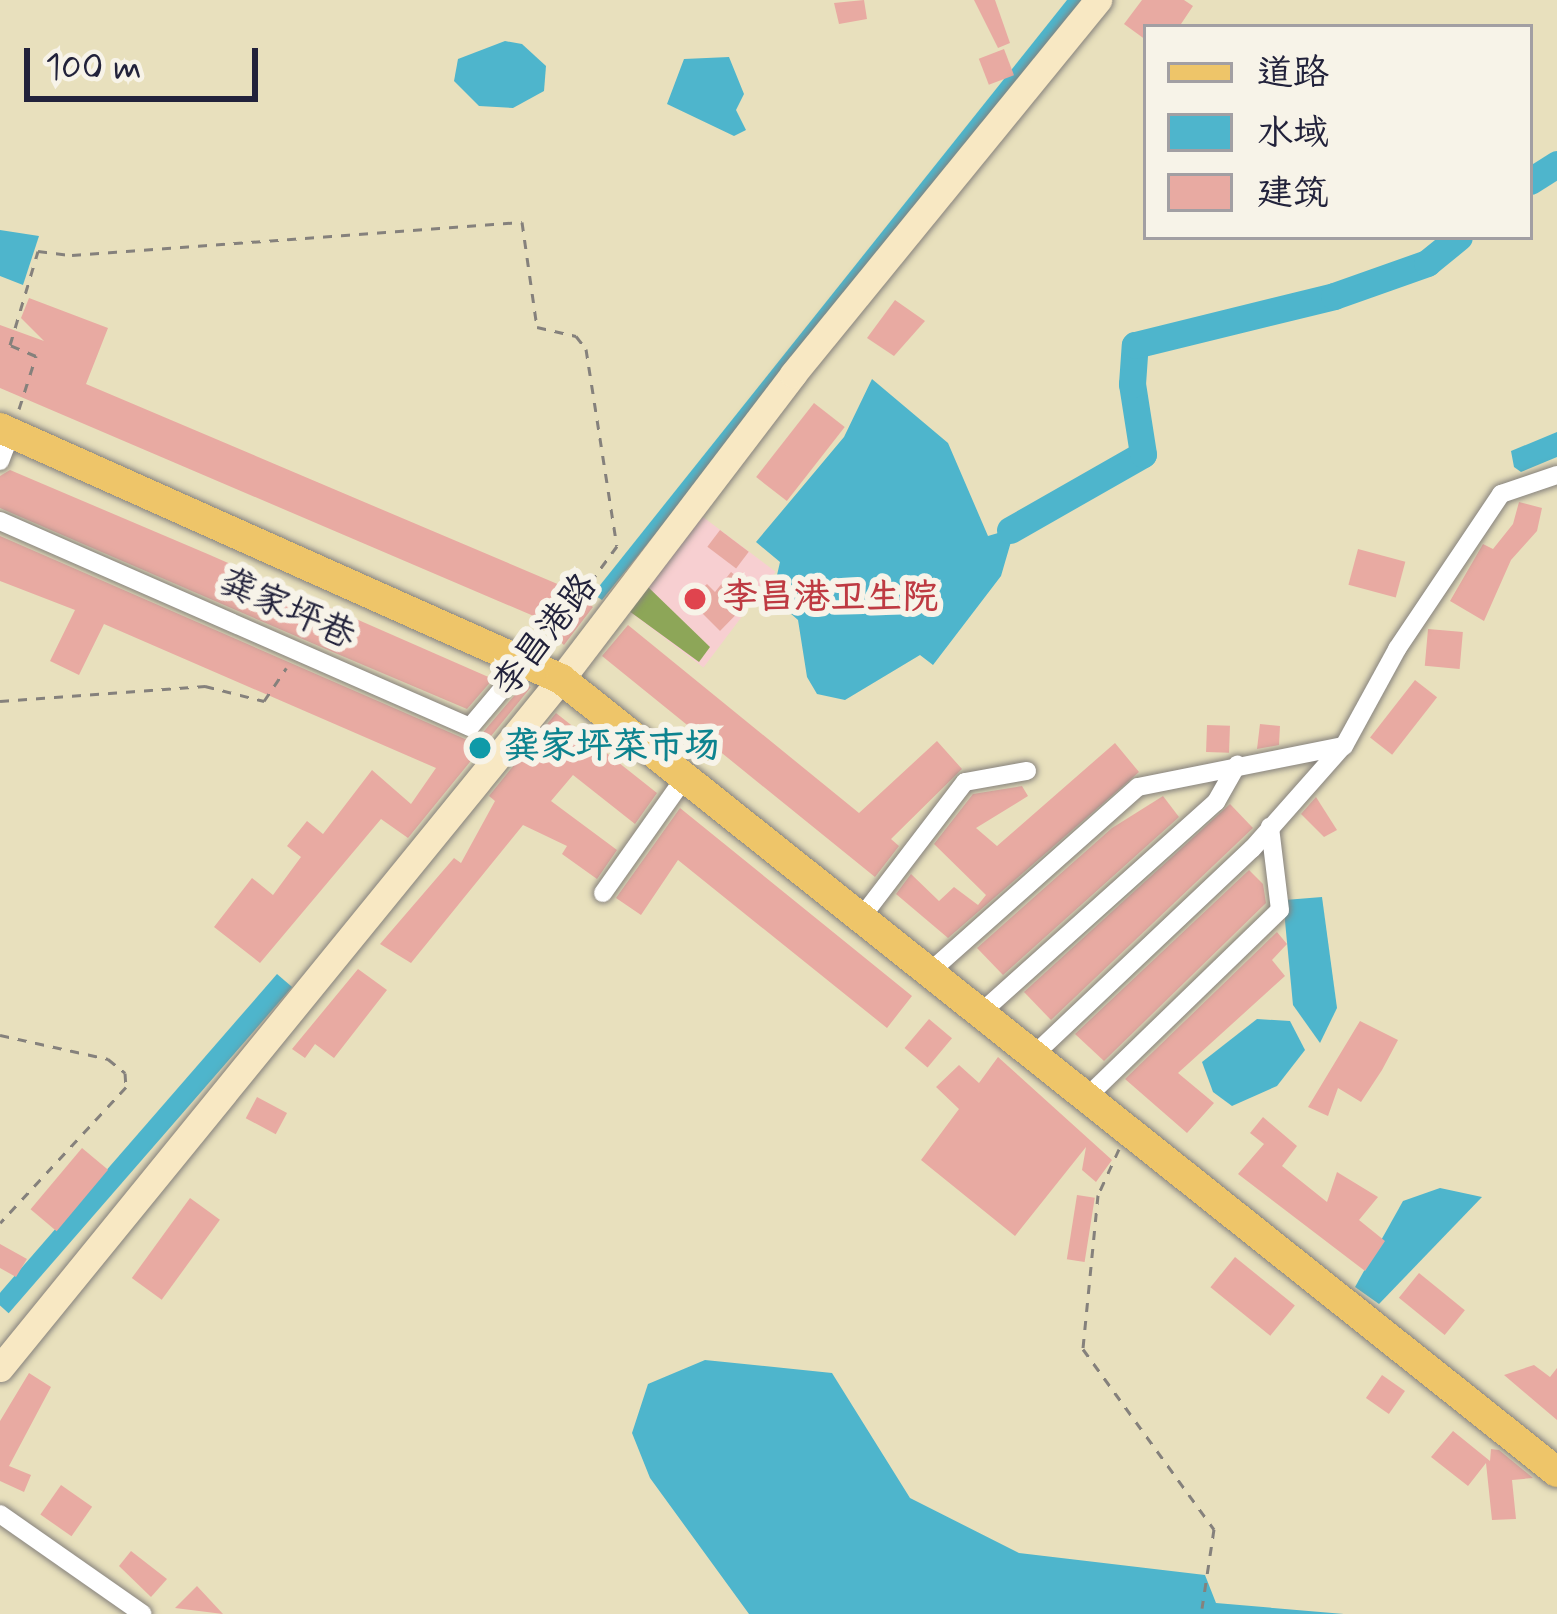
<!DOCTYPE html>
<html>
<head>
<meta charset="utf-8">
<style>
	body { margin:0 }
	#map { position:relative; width:1557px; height:1614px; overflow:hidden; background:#e8e0bd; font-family:Mynerve,"LXGW WenKai TC",sans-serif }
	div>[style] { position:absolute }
	.built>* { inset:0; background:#f7cfd1; transform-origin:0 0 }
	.forest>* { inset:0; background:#8da658 }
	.water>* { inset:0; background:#4eb5cc; transform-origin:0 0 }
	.river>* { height:27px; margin:-13.5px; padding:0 13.5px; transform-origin:13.5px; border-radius:13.5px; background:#4eb5cc }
	.building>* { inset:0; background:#e8aaa2; transform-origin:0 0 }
	.path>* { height:3px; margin-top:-1.5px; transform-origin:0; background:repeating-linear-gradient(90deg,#85817c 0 9px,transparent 0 18px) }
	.roads { filter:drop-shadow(0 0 3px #85817c) drop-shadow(0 0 3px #85817c) }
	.street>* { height:18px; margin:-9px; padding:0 9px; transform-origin:9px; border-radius:9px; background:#fff }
	.secondary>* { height:27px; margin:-13.5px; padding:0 13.5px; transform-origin:13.5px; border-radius:13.5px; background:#f8e8c3 }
	.primary>* { height:30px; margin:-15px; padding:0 15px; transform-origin:15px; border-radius:15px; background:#eec569 }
	.dots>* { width:33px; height:33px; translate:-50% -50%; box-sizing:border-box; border:6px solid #f7f3e8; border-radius:50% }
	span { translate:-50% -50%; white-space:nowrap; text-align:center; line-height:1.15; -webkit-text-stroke:12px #f7f3e8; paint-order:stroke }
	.health-label { font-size:36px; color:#be3a42; font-weight:700 }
	.left { translate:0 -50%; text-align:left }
	.street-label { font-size:36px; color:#22223b }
	.culture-label { font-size:36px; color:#0d838f; font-weight:700 }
	.legend { position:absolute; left:1143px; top:24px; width:390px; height:216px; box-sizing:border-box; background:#f7f3e8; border:3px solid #a29fa3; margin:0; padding:15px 21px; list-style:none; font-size:36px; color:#22223b }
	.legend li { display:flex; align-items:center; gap:24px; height:60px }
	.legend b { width:60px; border:3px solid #a29fa3 }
	.scale { position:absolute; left:24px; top:48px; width:234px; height:54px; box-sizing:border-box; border:6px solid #22223b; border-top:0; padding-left:15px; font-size:36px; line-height:42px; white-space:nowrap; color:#22223b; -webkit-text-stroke:9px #f7f3e8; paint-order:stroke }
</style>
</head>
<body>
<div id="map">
	<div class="built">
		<i style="left:699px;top:514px;width:96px;height:120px;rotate:37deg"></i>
	</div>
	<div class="forest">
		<i style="clip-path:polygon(647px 586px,710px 647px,699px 662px,629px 611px)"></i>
	</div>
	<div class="water">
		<i style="clip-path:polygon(1067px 0,1086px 0,602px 600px,593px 594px)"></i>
		<i style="clip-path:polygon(505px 41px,522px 44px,546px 66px,544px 91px,513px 108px,479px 106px,454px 81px,458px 59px)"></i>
		<i style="clip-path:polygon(729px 57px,744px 94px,736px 110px,746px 130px,734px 136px,667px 104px,684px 59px)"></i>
		<i style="clip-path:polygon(0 230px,39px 236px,23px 285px,0 276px)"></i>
		<i style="clip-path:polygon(872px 379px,948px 443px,988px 536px,1015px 528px,1001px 576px,933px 665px,920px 655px,845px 700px,817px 694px,807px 677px,798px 620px,772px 597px,780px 562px,756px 542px,844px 437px)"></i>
		<i style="clip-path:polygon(1557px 432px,1557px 457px,1521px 472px,1514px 467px,1511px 451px)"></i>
		<i style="clip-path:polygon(1322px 897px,1337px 1008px,1320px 1043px,1293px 1005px,1285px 921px,1285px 900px)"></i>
		<i style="left:277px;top:974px;width:20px;height:432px;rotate:41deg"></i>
		<i style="clip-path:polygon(1257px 1019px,1290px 1021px,1305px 1050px,1277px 1086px,1232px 1106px,1213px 1092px,1202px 1062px)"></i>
		<i style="clip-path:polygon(1440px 1188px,1482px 1197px,1379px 1304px,1355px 1287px,1403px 1201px)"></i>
		<i style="clip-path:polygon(705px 1360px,832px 1373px,910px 1498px,1019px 1553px,1205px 1575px,1216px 1603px,1344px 1614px,749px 1614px,650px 1478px,632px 1433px,648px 1384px)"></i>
	</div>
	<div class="river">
		<i style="left:1530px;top:181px;width:32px;rotate:-32deg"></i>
		<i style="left:1010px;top:530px;width:153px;rotate:-29.7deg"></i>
		<i style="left:1143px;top:454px;width:71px;rotate:-98.9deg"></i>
		<i style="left:1132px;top:384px;width:39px;rotate:-86deg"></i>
		<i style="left:1135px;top:345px;width:205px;rotate:-13.8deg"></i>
		<i style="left:1334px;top:296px;width:99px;rotate:-19.5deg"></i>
		<i style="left:1427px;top:263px;width:41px;rotate:-39.1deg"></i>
	</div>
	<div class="building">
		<i style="clip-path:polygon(864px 0,867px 19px,839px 24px,834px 3px)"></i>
		<i style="clip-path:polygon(974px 0,995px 0,1010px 43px,998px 48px)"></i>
		<i style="clip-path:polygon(1142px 0,1184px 0,1193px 6px,1179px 27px,1146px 27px,1146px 40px,1124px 24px)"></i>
		<i style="left:1004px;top:49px;width:28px;height:27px;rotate:69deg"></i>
		<i style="clip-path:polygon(29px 298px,108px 328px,86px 384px,574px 591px,593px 607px,564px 645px,557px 639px,564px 629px,0 388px,0 325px,44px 341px,21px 318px)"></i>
		<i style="clip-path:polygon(895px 300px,925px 321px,894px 356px,867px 338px)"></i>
		<i style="left:814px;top:403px;width:39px;height:94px;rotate:38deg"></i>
		<i style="clip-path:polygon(10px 470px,210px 555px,493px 679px,467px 709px,328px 650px,0 508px,0 476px)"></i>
		<i style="clip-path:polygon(1519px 502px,1542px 508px,1537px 531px,1511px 560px,1484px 621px,1450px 601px,1483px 544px,1493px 549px,1513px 524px)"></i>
		<i style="left:720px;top:530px;width:36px;height:21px;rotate:37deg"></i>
		<i style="clip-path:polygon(0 536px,465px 739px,480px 736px,524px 684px,531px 687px,408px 838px,381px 819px,260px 963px,214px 927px,252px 878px,273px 895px,301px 857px,287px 846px,307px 821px,323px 834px,372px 770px,411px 804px,436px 768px,104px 624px,79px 675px,50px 661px,75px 610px,0 581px)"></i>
		<i style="left:1358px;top:549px;width:49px;height:37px;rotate:15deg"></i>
		<i style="clip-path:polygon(731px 572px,757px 593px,720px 631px,689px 600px,707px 584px,715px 592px)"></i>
		<i style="clip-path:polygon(628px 625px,859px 813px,937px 741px,962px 769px,891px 839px,899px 846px,875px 877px,602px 656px)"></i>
		<i style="left:1428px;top:629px;width:35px;height:37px;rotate:5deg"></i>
		<i style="left:1415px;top:680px;width:28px;height:73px;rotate:38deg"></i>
		<i style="clip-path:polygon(556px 713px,657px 793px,635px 824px,573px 775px,551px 801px,617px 850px,597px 879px,562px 854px,567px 846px,523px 825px,411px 963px,380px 944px,454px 858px,461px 863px,495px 801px,489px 796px)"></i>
		<i style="clip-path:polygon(1260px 724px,1280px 726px,1279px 745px,1257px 749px)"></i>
		<i style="left:1207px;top:725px;width:23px;height:27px;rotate:2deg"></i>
		<i style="clip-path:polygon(1115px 743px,1139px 772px,948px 938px,896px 894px,911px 874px,939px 901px,954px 887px,978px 905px,986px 895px,934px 844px,973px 794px,1022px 786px,1028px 796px,976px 828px,997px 846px)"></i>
		<i style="clip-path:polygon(1163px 796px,1179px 817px,1003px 975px,977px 948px,1112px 828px)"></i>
		<i style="clip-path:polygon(1316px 797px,1337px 830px,1324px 837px,1301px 814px)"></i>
		<i style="clip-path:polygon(1230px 804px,1253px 828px,1051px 1020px,1024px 992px)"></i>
		<i style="clip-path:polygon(680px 808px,912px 996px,887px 1028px,678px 860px,641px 915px,616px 898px)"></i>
		<i style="clip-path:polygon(1249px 870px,1263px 884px,1266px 903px,1104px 1061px,1075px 1034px)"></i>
		<i style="clip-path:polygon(1277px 932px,1287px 944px,1272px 960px,1285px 976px,1178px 1073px,1214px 1103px,1187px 1133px,1125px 1079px)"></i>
		<i style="clip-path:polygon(358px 969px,387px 990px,334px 1058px,315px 1044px,305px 1058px,292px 1049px)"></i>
		<i style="left:929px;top:1019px;width:30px;height:38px;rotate:40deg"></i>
		<i style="clip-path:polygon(1360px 1021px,1398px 1040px,1382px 1070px,1361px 1102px,1338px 1088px,1328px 1116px,1308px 1107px)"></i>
		<i style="clip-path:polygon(998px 1057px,1112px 1160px,1096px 1182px,1082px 1170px,1086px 1147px,1015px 1236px,921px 1160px,959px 1109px,936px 1087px,959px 1065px,979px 1083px)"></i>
		<i style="left:257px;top:1097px;width:34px;height:24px;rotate:28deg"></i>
		<i style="clip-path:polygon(1263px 1117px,1297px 1146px,1282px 1166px,1327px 1202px,1337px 1172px,1378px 1197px,1359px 1220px,1385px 1241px,1365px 1271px,1238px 1174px,1264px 1144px,1250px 1133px)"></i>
		<i style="left:82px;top:1148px;width:34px;height:80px;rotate:40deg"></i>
		<i style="left:1077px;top:1195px;width:18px;height:65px;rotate:9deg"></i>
		<i style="left:190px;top:1198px;width:37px;height:99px;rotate:36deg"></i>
		<i style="clip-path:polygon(0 1244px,27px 1259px,16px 1277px,0 1268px)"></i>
		<i style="left:1235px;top:1257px;width:77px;height:39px;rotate:39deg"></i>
		<i style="left:1419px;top:1273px;width:59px;height:32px;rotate:39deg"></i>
		<i style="clip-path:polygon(1534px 1365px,1550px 1377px,1557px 1368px,1557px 1420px,1504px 1375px)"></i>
		<i style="clip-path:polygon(29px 1373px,51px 1387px,9px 1466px,31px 1475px,24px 1492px,0 1481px,0 1421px)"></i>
		<i style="left:1382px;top:1375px;width:28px;height:28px;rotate:35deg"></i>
		<i style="clip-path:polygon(1453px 1431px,1490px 1461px,1491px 1449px,1499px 1450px,1533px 1478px,1512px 1480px,1516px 1519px,1492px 1520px,1486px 1463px,1468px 1486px,1431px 1457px)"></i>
		<i style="left:61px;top:1485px;width:38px;height:36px;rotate:35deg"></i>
		<i style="clip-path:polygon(131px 1551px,167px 1579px,151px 1597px,119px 1566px)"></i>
		<i style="clip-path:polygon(197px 1586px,223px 1614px,175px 1608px)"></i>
	</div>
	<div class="path">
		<i style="left:19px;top:409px;width:56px;rotate:-72.2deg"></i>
		<i style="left:36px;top:356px;width:28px;rotate:-157deg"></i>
		<i style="left:10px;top:345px;width:98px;rotate:-73.4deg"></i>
		<i style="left:38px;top:251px;width:34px;rotate:7deg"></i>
		<i style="left:72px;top:255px;width:451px;rotate:-4.2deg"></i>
		<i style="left:522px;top:222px;width:106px;rotate:81.9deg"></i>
		<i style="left:537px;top:327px;width:40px;rotate:13deg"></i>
		<i style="left:576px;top:336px;width:16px;rotate:52deg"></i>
		<i style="left:586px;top:349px;width:199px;rotate:81.1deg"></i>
		<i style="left:617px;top:546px;width:123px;rotate:126.4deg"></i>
		<i style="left:0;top:701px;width:206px;rotate:-4.2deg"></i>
		<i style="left:205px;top:686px;width:61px;rotate:14.3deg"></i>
		<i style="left:264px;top:701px;width:40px;rotate:-56deg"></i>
		<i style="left:0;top:1035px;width:111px;rotate:12.5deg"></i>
		<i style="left:108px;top:1059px;width:22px;rotate:39deg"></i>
		<i style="left:125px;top:1073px;width:14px;rotate:86deg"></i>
		<i style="left:126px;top:1087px;width:185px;rotate:132.8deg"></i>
		<i style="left:1119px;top:1149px;width:51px;rotate:114.5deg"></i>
		<i style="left:1098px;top:1195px;width:155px;rotate:95.6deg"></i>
		<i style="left:1083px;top:1349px;width:223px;rotate:54deg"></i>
		<i style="left:1214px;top:1529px;width:80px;rotate:98.6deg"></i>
	</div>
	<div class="roads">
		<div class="street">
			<i style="left:0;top:461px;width:30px;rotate:-69deg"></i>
			<i style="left:0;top:521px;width:513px;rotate:23.67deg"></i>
			<i style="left:470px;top:727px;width:84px;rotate:-49.8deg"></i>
			<i style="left:603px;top:893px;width:147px;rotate:-54.7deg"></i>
			<i style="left:864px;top:914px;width:166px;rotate:-52.6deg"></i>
			<i style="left:965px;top:782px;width:63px;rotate:-10.1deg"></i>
			<i style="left:933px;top:969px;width:274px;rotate:-41.6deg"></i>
			<i style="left:1138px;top:787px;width:210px;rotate:-11.3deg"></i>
			<i style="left:1344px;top:746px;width:111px;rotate:-61.3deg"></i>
			<i style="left:1397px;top:649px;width:187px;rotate:-56.1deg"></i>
			<i style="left:1501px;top:494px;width:59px;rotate:-18.7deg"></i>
			<i style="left:984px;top:1010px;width:312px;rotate:-41.9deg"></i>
			<i style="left:1216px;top:802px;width:43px;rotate:-60.4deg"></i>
			<i style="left:1037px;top:1052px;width:296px;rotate:-43.4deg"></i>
			<i style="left:1252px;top:849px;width:137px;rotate:-48.5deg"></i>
			<i style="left:1090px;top:1094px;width:264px;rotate:-44.1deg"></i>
			<i style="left:1280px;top:910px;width:84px;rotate:-96.9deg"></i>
			<i style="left:0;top:1514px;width:174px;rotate:35deg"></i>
		</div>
		<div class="secondary">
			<i style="left:0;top:1368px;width:889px;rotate:-50.85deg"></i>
			<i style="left:561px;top:679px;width:383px;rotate:-52.7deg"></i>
			<i style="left:793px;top:374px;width:483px;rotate:-50.8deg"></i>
		</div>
		<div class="primary">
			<i style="left:0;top:428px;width:615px;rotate:24.1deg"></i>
			<i style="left:561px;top:679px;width:1273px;rotate:38.53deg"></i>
		</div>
	</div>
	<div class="dots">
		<i style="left:695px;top:599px;background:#e0444e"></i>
		<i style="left:480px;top:748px;background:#0f9aa8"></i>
	</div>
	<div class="health-label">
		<span class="left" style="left:722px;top:599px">李昌港卫生院</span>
	</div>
	<div class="street-label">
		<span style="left:287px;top:610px;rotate:24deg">龚家坪巷</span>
		<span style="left:546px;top:636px;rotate:-52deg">李昌港路</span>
	</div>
	<div class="culture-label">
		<span class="left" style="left:504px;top:748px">龚家坪菜市场</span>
	</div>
	<ul class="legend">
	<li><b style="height:15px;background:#eec569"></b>道路</li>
	<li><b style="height:33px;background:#4eb5cc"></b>水域</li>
	<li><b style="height:33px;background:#e8aaa2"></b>建筑</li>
	</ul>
	<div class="scale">100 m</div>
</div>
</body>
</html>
